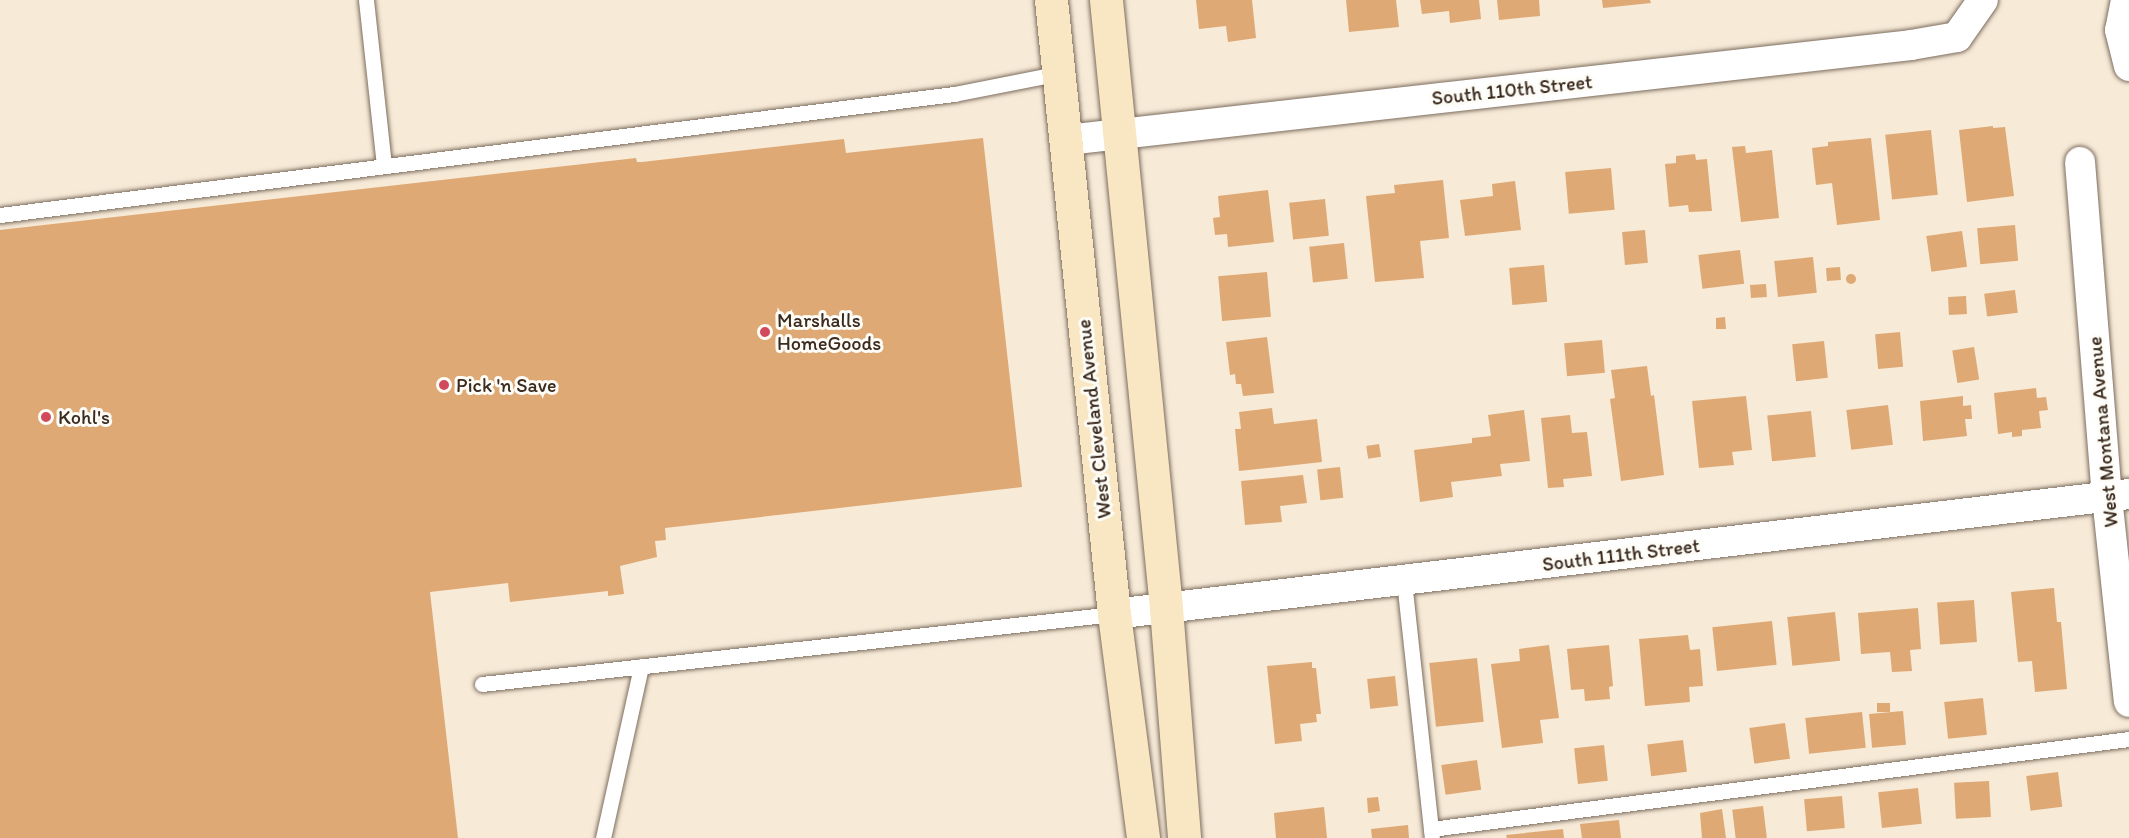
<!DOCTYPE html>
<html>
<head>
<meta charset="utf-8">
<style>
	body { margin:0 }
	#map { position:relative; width:2129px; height:838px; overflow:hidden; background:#f7ead7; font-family:Itim,sans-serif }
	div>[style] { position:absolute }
	.building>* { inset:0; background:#dea974; transform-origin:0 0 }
	.round { border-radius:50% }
	.roads { filter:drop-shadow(0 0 2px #7d6d5f) drop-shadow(0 0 2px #7d6d5f) }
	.lane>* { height:15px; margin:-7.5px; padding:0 7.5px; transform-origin:7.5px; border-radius:7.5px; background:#fff }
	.street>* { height:30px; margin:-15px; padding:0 15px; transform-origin:15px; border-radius:15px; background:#fff }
	.secondary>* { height:33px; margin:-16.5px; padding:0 16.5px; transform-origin:16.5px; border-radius:16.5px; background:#f9e7c3 }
	.dots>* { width:16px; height:16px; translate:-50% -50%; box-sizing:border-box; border:3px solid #fdfcf7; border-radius:50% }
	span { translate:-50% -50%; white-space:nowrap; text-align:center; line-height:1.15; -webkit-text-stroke:6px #fdfcf7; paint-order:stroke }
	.street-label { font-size:20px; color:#3b2a1e }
	.poi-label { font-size:20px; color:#3b2a1e }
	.left { translate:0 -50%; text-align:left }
</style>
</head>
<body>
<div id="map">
	<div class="building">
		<i style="clip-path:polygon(1196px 0,1252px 0,1256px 38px,1228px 42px,1226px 26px,1199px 29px)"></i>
		<i style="clip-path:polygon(1346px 0,1396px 0,1399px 27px,1349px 32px)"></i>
		<i style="clip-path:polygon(1420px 0,1479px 0,1481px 19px,1450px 23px,1449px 11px,1422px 14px)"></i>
		<i style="clip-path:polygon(1497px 0,1539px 0,1540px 16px,1499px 20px)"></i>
		<i style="clip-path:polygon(1602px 0,1650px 0,1651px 3px,1603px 8px)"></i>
		<i style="clip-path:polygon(1993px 126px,1993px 128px,2005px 127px,2014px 196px,1967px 202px,1959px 130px)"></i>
		<i style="left:1931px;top:130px;width:65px;height:46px;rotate:84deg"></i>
		<i style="clip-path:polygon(983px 138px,1022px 487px,665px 528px,666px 540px,655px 541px,657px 557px,620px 566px,624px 594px,608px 596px,608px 591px,510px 602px,508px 583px,430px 592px,458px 838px,0 838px,0 230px,636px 158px,637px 162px,642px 162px,844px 139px,846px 153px)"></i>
		<i style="clip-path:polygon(1871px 138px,1880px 220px,1837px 225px,1832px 183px,1816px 185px,1812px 148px,1828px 146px,1828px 142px)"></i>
		<i style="clip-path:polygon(1745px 146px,1746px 153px,1772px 150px,1779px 218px,1741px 222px,1732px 147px)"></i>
		<i style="clip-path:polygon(1695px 154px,1696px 160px,1707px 159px,1712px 211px,1689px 212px,1688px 205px,1669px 207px,1665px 164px,1676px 163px,1676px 156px)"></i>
		<i style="left:1611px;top:168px;width:42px;height:46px;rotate:85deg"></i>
		<i style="clip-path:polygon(1443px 180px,1449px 238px,1420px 241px,1424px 278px,1375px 282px,1366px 196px,1395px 193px,1394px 185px)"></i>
		<i style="clip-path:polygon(1515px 181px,1521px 230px,1465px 236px,1460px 200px,1493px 196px,1492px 184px)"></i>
		<i style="clip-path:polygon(1268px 190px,1274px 242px,1228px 247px,1227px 234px,1215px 235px,1213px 218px,1220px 217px,1218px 196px)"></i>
		<i style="left:1325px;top:199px;width:37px;height:36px;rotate:84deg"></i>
		<i style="left:2015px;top:225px;width:36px;height:38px;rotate:85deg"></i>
		<i style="left:1645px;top:230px;width:33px;height:23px;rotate:85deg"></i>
		<i style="left:1962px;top:231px;width:36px;height:36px;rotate:82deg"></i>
		<i style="left:1344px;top:243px;width:36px;height:35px;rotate:84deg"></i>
		<i style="left:1740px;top:250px;width:34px;height:42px;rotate:83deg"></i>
		<i style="left:1813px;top:257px;width:36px;height:39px;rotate:84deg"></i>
		<i style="left:1544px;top:265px;width:37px;height:35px;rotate:85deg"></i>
		<i style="left:1840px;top:267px;width:13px;height:14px;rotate:86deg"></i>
		<i style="left:1267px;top:272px;width:45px;height:49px;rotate:85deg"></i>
		<i class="round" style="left:1846px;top:274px;width:10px;height:10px"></i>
		<i style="left:1766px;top:284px;width:13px;height:16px;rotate:86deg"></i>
		<i style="left:2015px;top:290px;width:23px;height:31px;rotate:83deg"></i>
		<i style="left:1966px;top:296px;width:18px;height:18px;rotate:87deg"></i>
		<i style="clip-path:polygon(1725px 317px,1726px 329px,1716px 329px,1716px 318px)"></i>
		<i style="left:1900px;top:332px;width:35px;height:25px;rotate:85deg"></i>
		<i style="clip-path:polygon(1267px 337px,1274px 393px,1243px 396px,1241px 384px,1236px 384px,1235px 374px,1230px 375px,1226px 342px)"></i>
		<i style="left:1602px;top:340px;width:33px;height:38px;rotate:85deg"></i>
		<i style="left:1824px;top:341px;width:37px;height:32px;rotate:84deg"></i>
		<i style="left:1974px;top:347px;width:33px;height:22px;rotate:81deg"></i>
		<i style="clip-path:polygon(1647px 366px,1651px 396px,1654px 395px,1664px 475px,1621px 481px,1610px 399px,1615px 398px,1611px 370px)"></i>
		<i style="clip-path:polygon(2036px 388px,2037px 398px,2046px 397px,2048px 410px,2039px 411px,2041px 428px,2022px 430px,2022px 436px,2012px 437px,2012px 432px,1998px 434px,1994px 393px)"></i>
		<i style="clip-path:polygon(1746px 396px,1752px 450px,1732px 452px,1734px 465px,1699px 468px,1692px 401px)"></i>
		<i style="clip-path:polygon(1963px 396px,1963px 406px,1971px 405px,1972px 419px,1965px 419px,1967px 436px,1923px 441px,1920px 401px)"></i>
		<i style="left:1888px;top:405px;width:40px;height:42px;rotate:83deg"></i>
		<i style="clip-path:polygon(1272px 408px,1274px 424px,1317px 419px,1322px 462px,1239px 471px,1235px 429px,1241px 429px,1239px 412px)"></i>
		<i style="clip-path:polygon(1524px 410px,1530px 461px,1500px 464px,1502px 476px,1451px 482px,1453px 497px,1420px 502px,1414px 450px,1472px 443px,1472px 438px,1491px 436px,1488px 415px)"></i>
		<i style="left:1811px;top:411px;width:46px;height:44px;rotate:84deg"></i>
		<i style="clip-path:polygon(1570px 415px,1572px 433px,1587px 432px,1592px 476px,1563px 479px,1564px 487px,1548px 488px,1541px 418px)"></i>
		<i style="left:1379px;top:444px;width:13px;height:13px;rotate:81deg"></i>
		<i style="left:1340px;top:467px;width:31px;height:23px;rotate:84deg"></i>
		<i style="clip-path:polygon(1303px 475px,1307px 503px,1280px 506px,1282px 522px,1245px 525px,1241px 481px)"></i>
		<i style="clip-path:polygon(2054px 588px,2057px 622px,2061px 622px,2067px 689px,2035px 692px,2032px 661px,2018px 662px,2011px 592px)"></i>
		<i style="left:1974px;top:600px;width:42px;height:37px;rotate:86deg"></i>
		<i style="clip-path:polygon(1918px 608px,1921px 649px,1910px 650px,1912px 671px,1892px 672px,1890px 652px,1861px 654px,1858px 613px)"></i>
		<i style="left:1835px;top:612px;width:49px;height:48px;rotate:84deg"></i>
		<i style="left:1772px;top:621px;width:44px;height:60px;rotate:84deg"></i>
		<i style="clip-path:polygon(1688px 635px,1690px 650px,1700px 649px,1703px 686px,1689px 687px,1690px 702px,1645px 706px,1639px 639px)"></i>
		<i style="clip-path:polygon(1549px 645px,1559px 718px,1540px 720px,1543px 743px,1502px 748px,1491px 664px,1520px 661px,1519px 649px)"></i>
		<i style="clip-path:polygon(1609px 645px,1613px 686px,1609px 687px,1610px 699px,1585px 701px,1584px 689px,1571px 690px,1567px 649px)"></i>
		<i style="left:1477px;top:658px;width:64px;height:48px;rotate:84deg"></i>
		<i style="clip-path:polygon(1312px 662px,1312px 668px,1316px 668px,1321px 714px,1316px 714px,1317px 722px,1300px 724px,1302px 741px,1275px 744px,1267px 666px)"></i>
		<i style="left:1395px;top:676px;width:30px;height:28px;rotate:84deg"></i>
		<i style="left:1983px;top:698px;width:37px;height:39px;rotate:84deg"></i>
		<i style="left:1890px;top:703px;width:9px;height:13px;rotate:90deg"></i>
		<i style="left:1903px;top:711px;width:34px;height:34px;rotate:85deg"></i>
		<i style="left:1862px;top:712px;width:36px;height:57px;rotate:84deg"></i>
		<i style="left:1785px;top:723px;width:36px;height:36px;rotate:82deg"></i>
		<i style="left:1683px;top:740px;width:32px;height:36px;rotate:83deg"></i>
		<i style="left:1604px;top:745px;width:36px;height:30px;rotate:84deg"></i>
		<i style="left:1477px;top:760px;width:30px;height:36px;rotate:82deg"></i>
		<i style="left:2058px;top:772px;width:35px;height:32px;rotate:83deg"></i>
		<i style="left:1989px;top:781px;width:36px;height:35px;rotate:87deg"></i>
		<i style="left:1918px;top:788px;width:36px;height:40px;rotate:84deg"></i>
		<i style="left:1842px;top:796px;width:32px;height:38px;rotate:85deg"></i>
		<i style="clip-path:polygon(1378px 797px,1380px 811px,1368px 813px,1367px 798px)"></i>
		<i style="left:1763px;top:806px;width:32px;height:31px;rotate:83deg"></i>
		<i style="clip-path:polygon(1324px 807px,1327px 838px,1276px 838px,1274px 813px)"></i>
		<i style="clip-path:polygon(1722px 809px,1726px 838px,1702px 838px,1700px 813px)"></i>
		<i style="clip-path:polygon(1619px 820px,1621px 838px,1582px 838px,1580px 824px)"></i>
		<i style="clip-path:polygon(1408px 825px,1409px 838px,1372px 838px,1371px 829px)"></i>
		<i style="clip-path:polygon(1563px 829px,1564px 838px,1507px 838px,1506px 835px)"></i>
	</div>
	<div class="roads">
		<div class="lane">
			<i style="left:366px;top:0;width:166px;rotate:83.8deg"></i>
			<i style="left:0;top:215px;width:962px;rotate:-7.23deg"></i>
			<i style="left:954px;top:94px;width:108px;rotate:-11.2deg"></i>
			<i style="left:1404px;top:581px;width:259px;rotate:83.8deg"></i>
			<i style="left:482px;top:684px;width:636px;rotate:-6.32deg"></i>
			<i style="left:1431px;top:829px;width:704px;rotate:-7.35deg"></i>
			<i style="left:603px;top:838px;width:176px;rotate:-77.5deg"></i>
		</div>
		<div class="street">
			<i style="left:2126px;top:0;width:31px;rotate:101deg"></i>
			<i style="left:2120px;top:30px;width:37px;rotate:76deg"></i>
			<i style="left:1067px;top:140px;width:849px;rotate:-6.42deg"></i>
			<i style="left:1911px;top:45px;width:47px;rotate:-9.9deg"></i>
			<i style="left:1957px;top:37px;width:45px;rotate:-54.9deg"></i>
			<i style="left:2080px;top:162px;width:336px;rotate:85.4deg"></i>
			<i style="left:2107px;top:497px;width:206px;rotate:83.9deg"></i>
			<i style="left:1114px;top:614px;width:1022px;rotate:-6.74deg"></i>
		</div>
		<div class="secondary">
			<i style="left:1051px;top:0;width:617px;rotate:84.14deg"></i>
			<i style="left:1114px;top:614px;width:226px;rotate:82.6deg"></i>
			<i style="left:1106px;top:0;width:611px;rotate:84.36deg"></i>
			<i style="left:1166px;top:608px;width:231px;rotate:85.5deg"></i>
		</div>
	</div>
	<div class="dots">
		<i style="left:765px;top:332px;background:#d1495b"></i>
		<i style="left:444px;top:385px;background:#d1495b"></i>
		<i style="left:46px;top:417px;background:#d1495b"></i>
	</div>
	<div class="street-label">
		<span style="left:1512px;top:90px;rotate:-6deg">South 110th Street</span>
		<span style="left:1094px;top:419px;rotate:-96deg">West Cleveland Avenue</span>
		<span style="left:2103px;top:432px;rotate:-95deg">West Montana Avenue</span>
		<span style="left:1621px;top:555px;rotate:-7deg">South 111th Street</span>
	</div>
	<div class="poi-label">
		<span class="left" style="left:777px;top:332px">Marshalls<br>HomeGoods</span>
		<span class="left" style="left:456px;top:385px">Pick 'n Save</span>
		<span class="left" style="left:58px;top:417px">Kohl's</span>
	</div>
</div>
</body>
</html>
